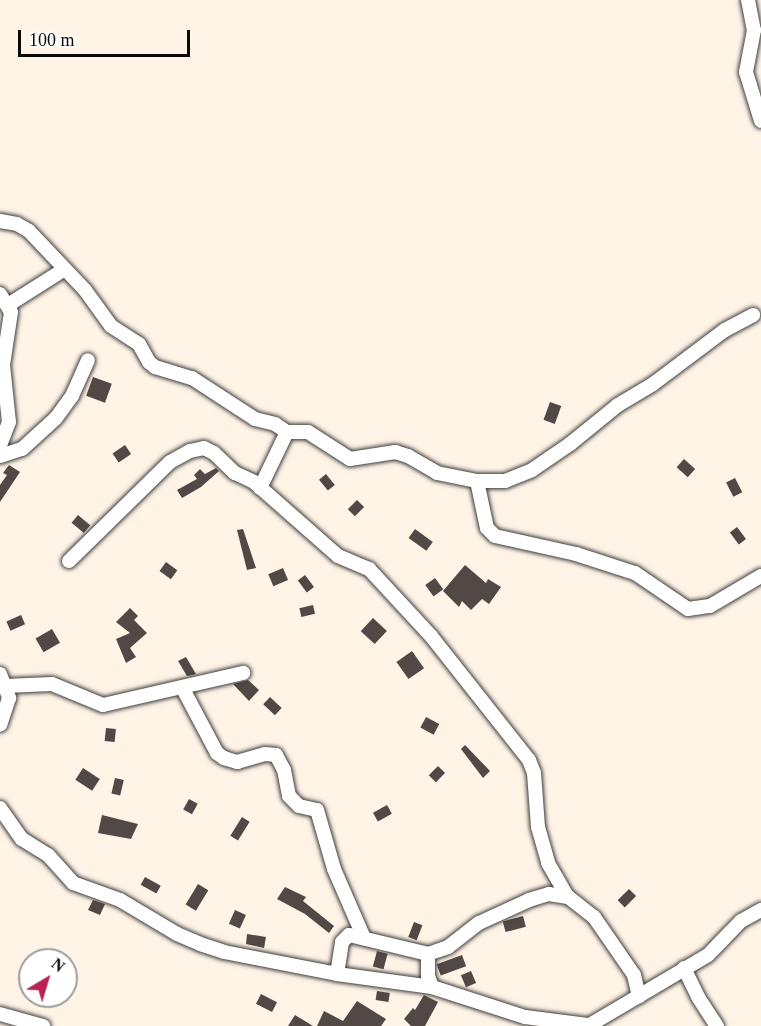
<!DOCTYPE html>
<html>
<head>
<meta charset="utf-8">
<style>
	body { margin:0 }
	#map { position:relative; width:761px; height:1026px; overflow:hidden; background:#fff4e6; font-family:"Times New Roman",serif }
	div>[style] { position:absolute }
	.building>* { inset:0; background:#524846; transform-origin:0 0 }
	.roads { filter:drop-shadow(0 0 2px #3d3d3d) drop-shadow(0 0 2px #3d3d3d) }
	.minor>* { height:14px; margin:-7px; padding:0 7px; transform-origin:7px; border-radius:7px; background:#fff }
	span { translate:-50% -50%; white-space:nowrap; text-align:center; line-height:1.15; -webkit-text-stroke:6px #fff; paint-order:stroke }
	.north { position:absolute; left:18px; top:948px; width:60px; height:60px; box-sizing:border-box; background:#fff; border:2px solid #9d9d9d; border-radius:50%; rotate:38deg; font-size:16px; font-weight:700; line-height:24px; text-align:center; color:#0a0a0a }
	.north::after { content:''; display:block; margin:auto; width:21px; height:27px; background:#b72451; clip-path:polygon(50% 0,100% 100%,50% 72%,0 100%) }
	.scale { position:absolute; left:18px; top:30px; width:172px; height:27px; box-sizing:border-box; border:3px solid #0a0a0a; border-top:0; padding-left:8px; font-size:18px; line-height:21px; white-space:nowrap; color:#0a0a0a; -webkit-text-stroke:4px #fff; paint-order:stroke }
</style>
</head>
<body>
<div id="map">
	<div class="building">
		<i style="left:93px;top:377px;width:20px;height:20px;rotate:20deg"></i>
		<i style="left:550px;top:402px;width:12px;height:19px;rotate:20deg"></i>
		<i style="left:125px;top:445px;width:11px;height:15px;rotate:56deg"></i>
		<i style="left:684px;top:459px;width:15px;height:11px;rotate:42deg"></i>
		<i style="clip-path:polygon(9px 465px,20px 472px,0 502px,0 485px,7px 475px,3px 473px)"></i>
		<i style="clip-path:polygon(216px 468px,219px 471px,201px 487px,182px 498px,177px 490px,197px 479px,194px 475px,200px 469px,205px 474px)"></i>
		<i style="left:326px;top:474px;width:14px;height:9px;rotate:51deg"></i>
		<i style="left:735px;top:478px;width:16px;height:10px;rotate:63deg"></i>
		<i style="left:357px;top:500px;width:10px;height:13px;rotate:45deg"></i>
		<i style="left:78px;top:515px;width:16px;height:10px;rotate:40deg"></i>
		<i style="left:737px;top:527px;width:15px;height:9px;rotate:53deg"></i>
		<i style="clip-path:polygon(243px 529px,256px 568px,247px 570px,237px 530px)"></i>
		<i style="left:415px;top:529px;width:22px;height:11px;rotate:36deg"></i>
		<i style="left:166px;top:562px;width:14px;height:11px;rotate:36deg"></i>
		<i style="clip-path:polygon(465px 565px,486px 583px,488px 579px,501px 587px,489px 604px,482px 599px,471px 610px,462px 601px,459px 607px,443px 591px)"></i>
		<i style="left:283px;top:568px;width:13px;height:16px;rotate:67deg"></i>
		<i style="left:305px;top:575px;width:15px;height:9px;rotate:53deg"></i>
		<i style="left:435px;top:578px;width:14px;height:12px;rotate:54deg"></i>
		<i style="left:313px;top:605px;width:9px;height:14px;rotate:77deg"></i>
		<i style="clip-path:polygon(130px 608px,138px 616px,134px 620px,147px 633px,130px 648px,136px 657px,126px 663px,116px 639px,130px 633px,116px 622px)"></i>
		<i style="left:21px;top:615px;width:10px;height:16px;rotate:66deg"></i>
		<i style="left:373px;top:618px;width:19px;height:18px;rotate:43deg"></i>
		<i style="left:52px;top:629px;width:16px;height:19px;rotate:60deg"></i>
		<i style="left:412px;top:651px;width:21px;height:19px;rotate:55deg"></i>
		<i style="clip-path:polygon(186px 657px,196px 674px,193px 675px,187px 676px,178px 661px)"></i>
		<i style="clip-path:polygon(248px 680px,259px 690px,249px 701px,233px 684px)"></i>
		<i style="left:270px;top:697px;width:16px;height:10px;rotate:43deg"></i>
		<i style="left:426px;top:717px;width:15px;height:12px;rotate:28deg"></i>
		<i style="left:106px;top:728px;width:10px;height:13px;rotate:6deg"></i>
		<i style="clip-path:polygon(465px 745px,490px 771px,483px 778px,461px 749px)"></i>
		<i style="left:438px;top:766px;width:10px;height:13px;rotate:45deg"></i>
		<i style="left:83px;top:768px;width:20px;height:14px;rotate:33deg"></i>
		<i style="left:115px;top:778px;width:9px;height:16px;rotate:13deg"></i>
		<i style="left:189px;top:799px;width:10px;height:12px;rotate:29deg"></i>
		<i style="left:387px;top:805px;width:10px;height:16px;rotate:61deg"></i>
		<i style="clip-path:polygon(102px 815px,138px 824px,131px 839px,98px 833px)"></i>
		<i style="left:242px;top:817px;width:9px;height:22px;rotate:32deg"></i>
		<i style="left:145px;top:877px;width:18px;height:9px;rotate:29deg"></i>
		<i style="left:198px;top:884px;width:12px;height:24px;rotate:31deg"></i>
		<i style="clip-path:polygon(285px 887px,306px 897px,303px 901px,334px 926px,329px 933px,305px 914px,277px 899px)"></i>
		<i style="left:629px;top:889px;width:10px;height:16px;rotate:45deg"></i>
		<i style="clip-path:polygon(93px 900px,105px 904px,100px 915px,88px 910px)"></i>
		<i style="left:235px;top:910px;width:12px;height:15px;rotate:24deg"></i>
		<i style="left:523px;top:916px;width:11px;height:21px;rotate:75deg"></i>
		<i style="left:414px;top:922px;width:9px;height:16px;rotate:21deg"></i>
		<i style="clip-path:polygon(247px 934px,266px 937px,264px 948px,246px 944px)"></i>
		<i style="left:377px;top:951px;width:11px;height:16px;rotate:15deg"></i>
		<i style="left:462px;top:955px;width:12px;height:27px;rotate:70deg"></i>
		<i style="left:471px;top:971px;width:13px;height:11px;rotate:67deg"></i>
		<i style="left:377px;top:991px;width:13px;height:9px;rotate:9deg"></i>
		<i style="left:261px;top:994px;width:18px;height:11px;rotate:27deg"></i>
		<i style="clip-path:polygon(424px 995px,438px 1002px,425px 1026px,411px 1026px,404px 1019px,413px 1008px,415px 1010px)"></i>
		<i style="clip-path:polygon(357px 1001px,386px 1019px,381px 1026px,317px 1026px,324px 1011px,343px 1021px)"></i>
		<i style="clip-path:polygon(295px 1015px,313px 1026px,288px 1026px)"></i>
	</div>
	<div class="roads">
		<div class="minor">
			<i style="left:748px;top:0;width:31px;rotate:79deg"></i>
			<i style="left:754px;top:30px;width:43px;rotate:100.8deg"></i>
			<i style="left:746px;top:72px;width:51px;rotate:73deg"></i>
			<i style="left:0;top:221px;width:17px;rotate:10deg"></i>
			<i style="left:17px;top:224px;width:14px;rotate:30deg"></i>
			<i style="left:29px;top:231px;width:81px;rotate:46.5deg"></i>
			<i style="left:85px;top:290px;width:44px;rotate:54.2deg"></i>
			<i style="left:111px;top:326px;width:33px;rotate:33deg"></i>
			<i style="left:139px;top:344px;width:21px;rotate:61deg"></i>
			<i style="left:149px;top:362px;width:8px;rotate:40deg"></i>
			<i style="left:155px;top:367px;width:39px;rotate:17deg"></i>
			<i style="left:192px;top:378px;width:75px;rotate:33.1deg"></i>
			<i style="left:255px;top:419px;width:21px;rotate:14deg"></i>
			<i style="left:275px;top:424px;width:14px;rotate:34deg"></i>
			<i style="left:287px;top:432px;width:21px"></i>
			<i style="left:308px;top:432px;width:50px;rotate:32.7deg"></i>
			<i style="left:350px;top:459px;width:46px;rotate:-8.8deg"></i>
			<i style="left:395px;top:452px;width:14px;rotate:17deg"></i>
			<i style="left:408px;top:456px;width:34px;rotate:30deg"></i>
			<i style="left:437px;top:473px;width:41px;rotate:11.3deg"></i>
			<i style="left:477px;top:481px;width:28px"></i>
			<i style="left:505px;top:481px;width:29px;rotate:-22deg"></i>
			<i style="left:532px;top:470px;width:46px;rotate:-34.4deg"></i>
			<i style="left:570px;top:444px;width:62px;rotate:-39.1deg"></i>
			<i style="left:618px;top:405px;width:41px;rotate:-31deg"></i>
			<i style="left:653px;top:384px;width:90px;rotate:-36.9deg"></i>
			<i style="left:725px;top:330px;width:32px;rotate:-28deg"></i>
			<i style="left:0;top:294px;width:21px;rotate:59deg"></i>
			<i style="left:11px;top:312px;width:54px;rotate:98.6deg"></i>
			<i style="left:3px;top:365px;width:57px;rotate:84deg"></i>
			<i style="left:9px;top:422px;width:26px;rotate:111deg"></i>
			<i style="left:8px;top:305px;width:67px;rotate:-32.3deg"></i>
			<i style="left:0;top:456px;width:23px;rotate:-18deg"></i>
			<i style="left:22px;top:449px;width:46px;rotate:-42.4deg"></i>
			<i style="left:56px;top:418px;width:27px;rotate:-54deg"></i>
			<i style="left:72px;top:396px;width:39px;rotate:-66deg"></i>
			<i style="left:477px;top:481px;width:48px;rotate:78deg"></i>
			<i style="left:487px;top:528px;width:11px;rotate:45deg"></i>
			<i style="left:495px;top:536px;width:83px;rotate:12.5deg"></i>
			<i style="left:576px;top:554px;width:62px;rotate:17.9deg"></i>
			<i style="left:635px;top:573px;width:64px;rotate:34.2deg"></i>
			<i style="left:688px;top:609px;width:22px;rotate:-8deg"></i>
			<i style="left:710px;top:606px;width:59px;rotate:-30.5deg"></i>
			<i style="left:260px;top:488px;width:62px;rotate:-64.3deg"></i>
			<i style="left:69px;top:561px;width:141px;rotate:-44.4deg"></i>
			<i style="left:170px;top:462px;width:23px;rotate:-29deg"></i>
			<i style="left:190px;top:451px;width:14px;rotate:-12deg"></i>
			<i style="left:204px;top:448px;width:11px;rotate:27deg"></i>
			<i style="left:214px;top:453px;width:29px;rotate:44deg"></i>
			<i style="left:235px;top:473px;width:21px;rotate:25deg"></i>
			<i style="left:254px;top:482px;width:112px;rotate:41.4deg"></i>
			<i style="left:338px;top:556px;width:34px;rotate:23deg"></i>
			<i style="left:369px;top:569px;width:91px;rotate:47.2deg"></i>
			<i style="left:431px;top:636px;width:158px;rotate:51.7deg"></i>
			<i style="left:529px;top:760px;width:14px;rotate:69deg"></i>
			<i style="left:534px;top:773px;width:54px;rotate:85.8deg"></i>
			<i style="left:538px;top:827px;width:37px;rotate:74deg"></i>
			<i style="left:548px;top:863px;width:38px;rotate:60deg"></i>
			<i style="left:567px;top:896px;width:34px;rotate:38deg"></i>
			<i style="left:594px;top:917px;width:70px;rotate:55.4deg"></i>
			<i style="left:634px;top:975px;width:22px;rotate:77deg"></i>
			<i style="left:0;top:674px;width:26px;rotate:69deg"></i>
			<i style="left:9px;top:698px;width:28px;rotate:108deg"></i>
			<i style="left:5px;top:686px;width:47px;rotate:-2.4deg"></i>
			<i style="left:52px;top:684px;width:55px;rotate:22.4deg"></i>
			<i style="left:103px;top:705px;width:144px;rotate:-12.9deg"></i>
			<i style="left:182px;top:687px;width:75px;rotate:62.1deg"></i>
			<i style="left:217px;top:753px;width:9px;rotate:36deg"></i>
			<i style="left:224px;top:758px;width:14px;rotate:17deg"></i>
			<i style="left:237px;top:762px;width:29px;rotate:-16deg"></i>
			<i style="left:265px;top:754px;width:11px;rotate:5deg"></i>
			<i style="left:276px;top:755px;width:17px;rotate:62deg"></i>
			<i style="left:284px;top:770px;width:26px;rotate:79deg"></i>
			<i style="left:289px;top:796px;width:14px;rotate:45deg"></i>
			<i style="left:299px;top:806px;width:18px;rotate:13deg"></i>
			<i style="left:317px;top:810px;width:61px;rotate:73.9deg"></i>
			<i style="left:334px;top:869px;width:75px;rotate:66.5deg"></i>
			<i style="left:0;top:808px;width:38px;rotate:55deg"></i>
			<i style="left:22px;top:839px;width:31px;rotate:32deg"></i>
			<i style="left:48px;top:855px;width:38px;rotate:48deg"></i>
			<i style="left:73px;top:883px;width:50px;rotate:19.9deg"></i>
			<i style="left:120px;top:900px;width:66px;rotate:30.8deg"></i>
			<i style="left:177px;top:934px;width:25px;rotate:23deg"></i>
			<i style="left:200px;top:944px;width:25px;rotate:18deg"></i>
			<i style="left:224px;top:952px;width:115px;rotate:11deg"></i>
			<i style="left:337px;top:974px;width:96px;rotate:7.8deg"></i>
			<i style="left:432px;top:987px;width:98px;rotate:17.9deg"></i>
			<i style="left:525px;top:1017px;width:71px;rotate:7.3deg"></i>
			<i style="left:428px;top:954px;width:22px;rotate:90deg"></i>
			<i style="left:428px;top:976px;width:12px;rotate:70deg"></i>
			<i style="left:684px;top:968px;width:32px;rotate:64deg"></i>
			<i style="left:698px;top:997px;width:35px;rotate:57deg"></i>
			<i style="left:337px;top:974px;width:32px;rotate:-81deg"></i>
			<i style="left:342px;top:942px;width:10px;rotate:-45deg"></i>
			<i style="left:349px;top:935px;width:81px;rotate:13.5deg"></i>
			<i style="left:428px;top:954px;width:21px;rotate:-19deg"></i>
			<i style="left:448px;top:947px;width:39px;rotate:-38deg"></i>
			<i style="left:479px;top:923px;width:55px;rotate:-24.7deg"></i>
			<i style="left:529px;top:900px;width:21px;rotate:-17deg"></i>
			<i style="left:549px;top:894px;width:19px;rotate:9deg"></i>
			<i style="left:0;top:1014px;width:45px;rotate:15.6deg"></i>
			<i style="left:588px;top:1026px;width:139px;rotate:-30.6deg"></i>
			<i style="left:708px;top:955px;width:47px;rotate:-45.9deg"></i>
			<i style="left:741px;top:921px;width:23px;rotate:-29deg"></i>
		</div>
	</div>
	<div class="north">N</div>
	<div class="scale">100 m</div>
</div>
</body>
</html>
